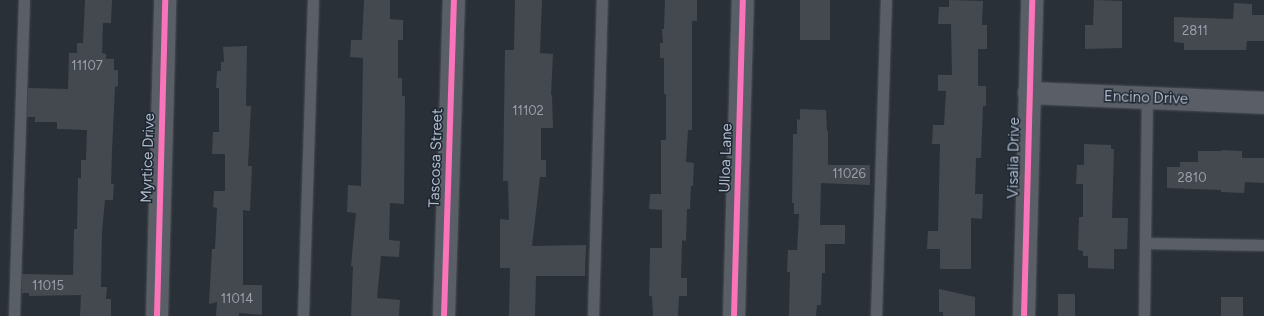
<!DOCTYPE html>
<html>
<head>
<meta charset="utf-8">
<style>
	body { margin:0 }
	#map { position:relative; width:1264px; height:316px; overflow:hidden; background:#2a3038; font-family:Figtree,sans-serif }
	div>[style] { position:absolute }
	.building>* { inset:0; background:#444950; transform-origin:0 0 }
	.roads { filter:drop-shadow(0 0 1px #484c53) drop-shadow(0 0 1px #484c53) }
	.lane>* { height:11px; margin:-5.5px; padding:0 5.5px; transform-origin:5.5px; border-radius:5.5px; background:#5a5e66 }
	.street>* { height:22px; margin:-11px; padding:0 11px; transform-origin:11px; border-radius:11px; background:#5a5e66 }
	.cycleway>* { height:6px; margin:-3px; padding:0 3px; transform-origin:3px; border-radius:3px; background:#fb73b8 }
	span { translate:-50% -50%; white-space:nowrap; text-align:center; line-height:1.15; -webkit-text-stroke:3px #1d2633; paint-order:stroke }
	.number-label { font-size:13px; color:#989fab }
	.number-label span { -webkit-text-stroke-width:0 }
	.street-label { font-size:15px; color:#b4bcc9 }
</style>
</head>
<body>
<div id="map">
	<div class="building">
		<i style="clip-path:polygon(85px 0,112px 0,111px 23px,103px 23px,102px 53px,106px 54px,106px 59px,114px 59px,114px 70px,118px 70px,118px 86px,115px 87px,112px 151px,111px 184px,114px 184px,113px 200px,105px 200px,102px 232px,101px 287px,107px 287px,106px 299px,111px 299px,111px 316px,80px 316px,81px 295px,29px 296px,29px 293px,22px 293px,22px 274px,73px 275px,74px 229px,77px 229px,78px 178px,81px 178px,81px 160px,86px 160px,87px 130px,57px 129px,57px 122px,35px 122px,35px 117px,27px 117px,28px 88px,68px 89px,69px 53px,77px 53px,77px 43px,83px 43px)"></i>
		<i style="clip-path:polygon(364px 0,390px 0,390px 19px,403px 20px,403px 40px,398px 40px,398px 78px,402px 78px,402px 96px,405px 96px,404px 204px,390px 203px,389px 240px,400px 241px,399px 257px,381px 256px,377px 298px,400px 300px,399px 316px,351px 316px,353px 266px,351px 266px,356px 213px,347px 212px,348px 185px,361px 186px,363px 58px,350px 57px,351px 40px,362px 40px)"></i>
		<i style="clip-path:polygon(515px 0,542px 0,540px 53px,553px 54px,551px 95px,552px 95px,553px 128px,541px 128px,541px 160px,546px 160px,546px 177px,540px 177px,532px 246px,586px 245px,585px 276px,536px 276px,535px 316px,509px 316px,510px 268px,500px 268px,500px 219px,509px 220px,508px 181px,503px 181px,505px 50px,514px 50px)"></i>
		<i style="clip-path:polygon(665px 0,697px 0,697px 21px,692px 21px,692px 130px,688px 130px,686px 162px,694px 163px,693px 186px,691px 186px,690px 209px,687px 209px,686px 241px,682px 240px,681px 278px,687px 278px,687px 296px,679px 296px,678px 316px,653px 316px,652px 296px,649px 296px,650px 248px,662px 248px,662px 210px,649px 209px,650px 194px,661px 194px,661px 140px,666px 140px,666px 94px,664px 94px,664px 58px,660px 58px,660px 43px,663px 43px,662px 29px,664px 29px)"></i>
		<i style="left:800px;top:0;width:30px;height:40px"></i>
		<i style="clip-path:polygon(949px 0,983px 1px,982px 25px,987px 25px,987px 49px,978px 49px,978px 86px,986px 86px,986px 106px,983px 106px,981px 158px,976px 158px,975px 194px,983px 194px,982px 219px,971px 218px,971px 269px,940px 269px,940px 249px,927px 249px,928px 231px,938px 231px,940px 144px,932px 144px,933px 125px,944px 125px,946px 91px,938px 91px,938px 75px,952px 75px,951px 24px,938px 24px,939px 7px,949px 7px)"></i>
		<i style="clip-path:polygon(1094px 0,1122px 1px,1122px 48px,1085px 49px,1085px 25px,1093px 25px)"></i>
		<i style="clip-path:polygon(1234px 3px,1252px 4px,1252px 15px,1264px 15px,1264px 41px,1247px 41px,1246px 50px,1184px 50px,1184px 43px,1174px 42px,1174px 17px,1233px 19px)"></i>
		<i style="clip-path:polygon(247px 46px,246px 106px,251px 106px,248px 166px,252px 166px,250px 211px,243px 210px,243px 285px,262px 285px,262px 315px,239px 313px,239px 316px,216px 316px,217px 302px,209px 304px,212px 249px,215px 249px,217px 208px,213px 207px,214px 191px,225px 191px,225px 154px,212px 154px,213px 132px,219px 132px,219px 88px,216px 88px,217px 71px,221px 71px,221px 62px,224px 62px,223px 47px)"></i>
		<i style="clip-path:polygon(800px 109px,826px 110px,827px 131px,828px 131px,828px 165px,870px 165px,870px 185px,821px 183px,820px 225px,845px 225px,845px 244px,825px 244px,825px 273px,822px 273px,821px 305px,817px 305px,816px 316px,789px 316px,790px 272px,787px 272px,788px 250px,797px 250px,799px 214px,794px 214px,794px 203px,792px 203px,793px 134px,797px 134px,797px 119px,800px 120px)"></i>
		<i style="clip-path:polygon(1084px 144px,1111px 145px,1111px 149px,1114px 149px,1112px 218px,1128px 218px,1127px 249px,1114px 249px,1114px 269px,1088px 268px,1088px 256px,1083px 256px,1083px 251px,1078px 250px,1079px 217px,1083px 217px,1083px 184px,1076px 184px,1077px 165px,1084px 165px)"></i>
		<i style="clip-path:polygon(1222px 150px,1242px 151px,1242px 158px,1264px 158px,1264px 183px,1245px 182px,1244px 193px,1221px 192px,1221px 190px,1167px 188px,1167px 167px,1180px 167px,1180px 162px,1198px 162px,1198px 151px,1222px 151px)"></i>
		<i style="clip-path:polygon(939px 289px,975px 297px,975px 316px,943px 316px,943px 312px,939px 312px)"></i>
		<i style="left:1058px;top:294px;width:17px;height:22px"></i>
		<i style="left:1221px;top:297px;width:22px;height:19px"></i>
	</div>
	<div class="roads">
		<div class="lane">
			<i style="left:1147px;top:98px;width:145px;rotate:90.8deg"></i>
			<i style="left:1145px;top:243px;width:119px;rotate:1deg"></i>
			<i style="left:14px;top:316px;width:316px;rotate:-88.2deg"></i>
			<i style="left:303px;top:316px;width:316px;rotate:-88.2deg"></i>
			<i style="left:593px;top:316px;width:316px;rotate:-88.4deg"></i>
			<i style="left:876px;top:316px;width:316px;rotate:-88.2deg"></i>
			<i style="left:1144px;top:316px;width:73px;rotate:-89.2deg"></i>
		</div>
		<div class="street">
			<i style="left:1029px;top:93px;width:235px;rotate:2.4deg"></i>
			<i style="left:157px;top:316px;width:316px;rotate:-88.5deg"></i>
			<i style="left:444px;top:316px;width:316px;rotate:-88.2deg"></i>
			<i style="left:734px;top:316px;width:316px;rotate:-88.4deg"></i>
			<i style="left:1024px;top:316px;width:316px;rotate:-88.5deg"></i>
		</div>
	</div>
	<div class="cycleway">
		<i style="left:157px;top:316px;width:316px;rotate:-88.5deg"></i>
		<i style="left:444px;top:316px;width:316px;rotate:-88.2deg"></i>
		<i style="left:734px;top:316px;width:316px;rotate:-88.4deg"></i>
		<i style="left:1024px;top:316px;width:316px;rotate:-88.5deg"></i>
	</div>
	<div class="number-label">
		<span style="left:1195px;top:31px">2811</span>
		<span style="left:87px;top:66px">11107</span>
		<span style="left:528px;top:111px">11102</span>
		<span style="left:849px;top:174px">11026</span>
		<span style="left:1192px;top:178px">2810</span>
		<span style="left:48px;top:286px">11015</span>
		<span style="left:237px;top:299px">11014</span>
	</div>
	<div class="street-label">
		<span style="left:1146px;top:98px;rotate:2deg">Encino Drive</span>
		<span style="left:148px;top:158px;rotate:-88deg">Myrtice Drive</span>
		<span style="left:436px;top:158px;rotate:-88deg">Tascosa Street</span>
		<span style="left:726px;top:158px;rotate:-88deg">Ulloa Lane</span>
		<span style="left:1014px;top:158px;rotate:-89deg">Visalia Drive</span>
	</div>
</div>
</body>
</html>
